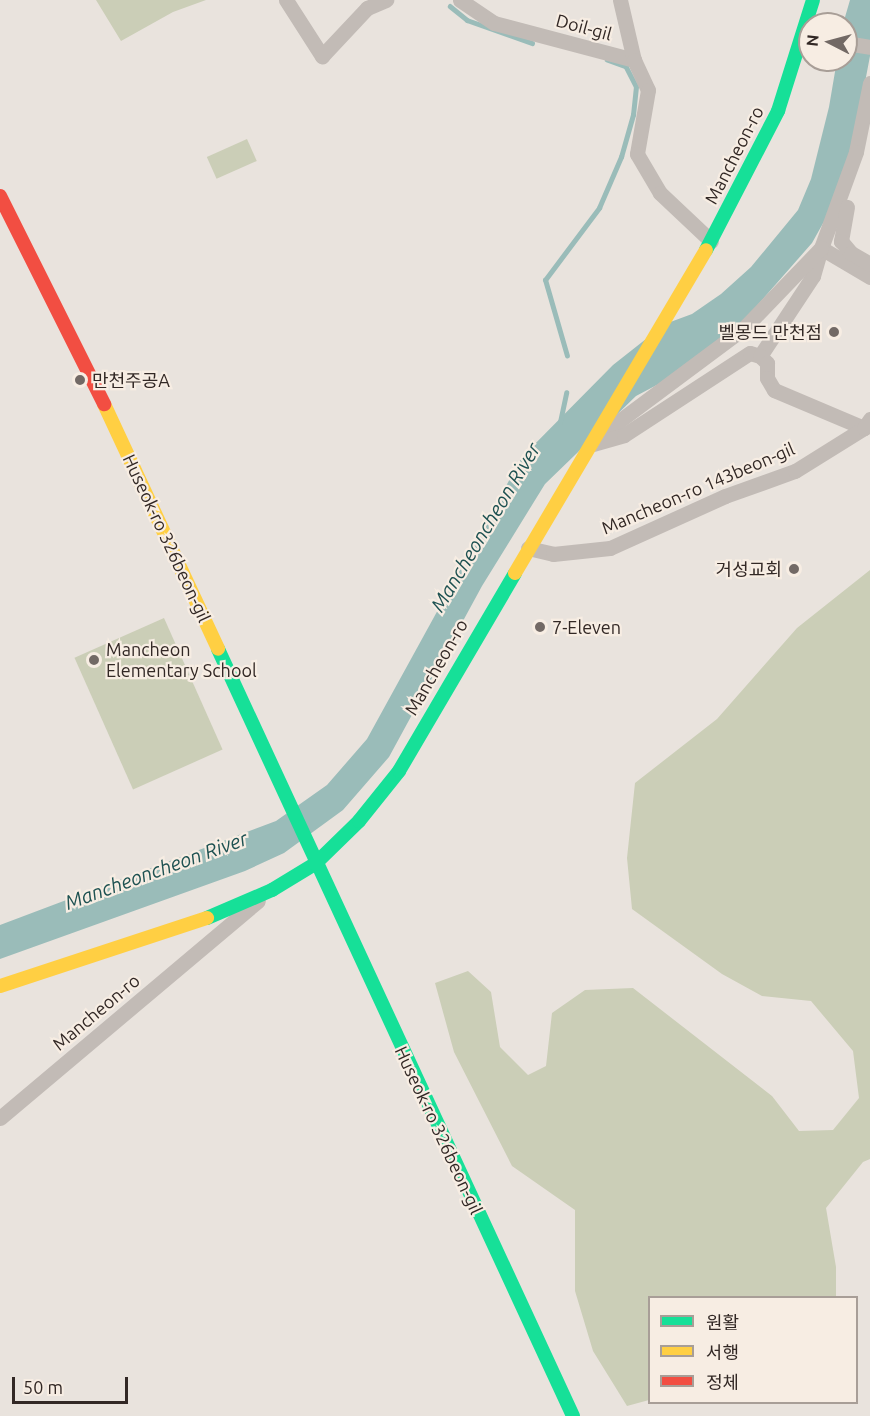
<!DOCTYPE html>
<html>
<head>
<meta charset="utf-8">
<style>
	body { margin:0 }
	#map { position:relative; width:870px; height:1416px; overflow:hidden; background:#e9e3dd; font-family:Ubuntu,"Noto Sans KR",sans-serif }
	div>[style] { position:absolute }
	.green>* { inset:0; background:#cbceb7; transform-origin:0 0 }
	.water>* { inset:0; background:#9abcb9 }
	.stream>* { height:4.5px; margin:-2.25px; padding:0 2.25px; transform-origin:2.25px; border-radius:2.25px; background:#9abcb9 }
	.street>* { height:15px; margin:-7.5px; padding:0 7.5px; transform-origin:7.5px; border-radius:7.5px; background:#c2bbb6 }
	.fast>* { height:14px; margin:-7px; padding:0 7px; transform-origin:7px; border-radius:7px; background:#16e098 }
	.slow>* { height:14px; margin:-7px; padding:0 7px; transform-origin:7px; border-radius:7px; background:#ffcf43 }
	.jam>* { height:14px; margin:-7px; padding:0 7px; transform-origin:7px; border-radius:7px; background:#f24e42 }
	.dots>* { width:16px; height:16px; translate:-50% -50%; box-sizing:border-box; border:3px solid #f7ede3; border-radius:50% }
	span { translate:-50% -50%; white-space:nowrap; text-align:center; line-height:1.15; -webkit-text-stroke:4.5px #f7ede3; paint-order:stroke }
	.street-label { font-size:18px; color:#322825 }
	.poi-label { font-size:18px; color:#322825 }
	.right { translate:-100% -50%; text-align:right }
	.left { translate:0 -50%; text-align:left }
	.water-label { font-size:20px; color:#1d5151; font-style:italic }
	.legend { position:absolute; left:648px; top:1296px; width:210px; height:108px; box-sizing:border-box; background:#f7ede3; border:2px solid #a89e97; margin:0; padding:8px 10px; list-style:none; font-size:18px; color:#322825 }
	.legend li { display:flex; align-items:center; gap:12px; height:30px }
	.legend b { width:30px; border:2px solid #a89e97 }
	.north { position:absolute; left:798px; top:12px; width:60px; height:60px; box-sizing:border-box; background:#f7ede3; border:2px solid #a89e97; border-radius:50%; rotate:276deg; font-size:16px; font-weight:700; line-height:24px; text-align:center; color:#322825 }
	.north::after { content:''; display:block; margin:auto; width:21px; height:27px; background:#726965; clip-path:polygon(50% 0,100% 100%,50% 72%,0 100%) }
	.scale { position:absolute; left:12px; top:1377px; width:116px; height:27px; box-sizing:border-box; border:3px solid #322825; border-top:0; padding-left:8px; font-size:18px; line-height:21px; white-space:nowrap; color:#322825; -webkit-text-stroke:4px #f7ede3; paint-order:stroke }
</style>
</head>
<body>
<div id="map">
	<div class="green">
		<i style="clip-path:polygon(96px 0,206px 0,173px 12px,121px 41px)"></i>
		<i style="left:247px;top:139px;width:24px;height:44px;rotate:66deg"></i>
		<i style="clip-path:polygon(870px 570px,870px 1159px,863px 1162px,826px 1208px,836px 1267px,836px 1297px,650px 1298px,649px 1400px,627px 1406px,593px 1351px,575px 1291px,575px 1210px,512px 1166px,454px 1052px,435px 983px,468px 971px,491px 992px,500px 1047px,528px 1075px,546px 1066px,552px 1013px,585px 990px,633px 988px,772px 1096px,799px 1131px,833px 1130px,859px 1098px,853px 1051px,811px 1001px,762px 996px,722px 974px,632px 909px,627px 858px,635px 783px,717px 719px,797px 628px)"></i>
		<i style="left:164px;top:618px;width:144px;height:98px;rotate:66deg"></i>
	</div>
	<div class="water">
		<i style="clip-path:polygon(850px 0,870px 0,870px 56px,852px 151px,836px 200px,812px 243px,741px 324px,670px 378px,636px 396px,545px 484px,482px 586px,389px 757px,343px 810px,284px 853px,245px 871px,0 959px,0 925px,276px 821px,327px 785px,367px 739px,522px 457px,613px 365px,665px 324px,692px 314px,721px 294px,751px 267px,798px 210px,811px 179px,829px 107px,837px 60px,846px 60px,843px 24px)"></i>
	</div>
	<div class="stream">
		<i style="left:450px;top:6px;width:22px;rotate:39deg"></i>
		<i style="left:467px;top:20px;width:69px;rotate:19.5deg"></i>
		<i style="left:567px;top:356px;width:79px;rotate:-106.1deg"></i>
		<i style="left:545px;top:280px;width:90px;rotate:-53.1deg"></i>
		<i style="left:599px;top:208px;width:56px;rotate:-66.7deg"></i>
		<i style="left:621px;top:157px;width:44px;rotate:-74.1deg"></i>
		<i style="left:633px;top:115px;width:28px;rotate:-84deg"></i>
		<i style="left:636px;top:87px;width:22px;rotate:-117deg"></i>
		<i style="left:626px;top:67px;width:20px;rotate:-160deg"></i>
		<i style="left:560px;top:422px;width:30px;rotate:-78deg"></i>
	</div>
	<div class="street">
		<i style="left:286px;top:0;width:67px;rotate:57.3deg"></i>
		<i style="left:322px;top:56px;width:66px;rotate:-46.8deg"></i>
		<i style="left:367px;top:8px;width:21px;rotate:-23deg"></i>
		<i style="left:460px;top:0;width:41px;rotate:34.1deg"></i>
		<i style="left:494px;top:23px;width:145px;rotate:14.8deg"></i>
		<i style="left:620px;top:0;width:62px;rotate:76.9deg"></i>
		<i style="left:634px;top:60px;width:33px;rotate:65deg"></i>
		<i style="left:648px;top:90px;width:65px;rotate:99.8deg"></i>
		<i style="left:637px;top:154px;width:45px;rotate:59.5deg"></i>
		<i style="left:660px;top:193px;width:70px;rotate:43.3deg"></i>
		<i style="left:846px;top:43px;width:24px;rotate:9deg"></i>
		<i style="left:870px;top:83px;width:70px;rotate:101.5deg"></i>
		<i style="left:856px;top:152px;width:102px;rotate:110deg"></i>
		<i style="left:821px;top:248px;width:57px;rotate:30.6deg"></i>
		<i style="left:847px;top:207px;width:35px;rotate:100deg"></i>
		<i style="left:841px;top:241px;width:16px;rotate:50deg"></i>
		<i style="left:851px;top:253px;width:22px;rotate:30deg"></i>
		<i style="left:760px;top:356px;width:96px;rotate:-56.5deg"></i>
		<i style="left:813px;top:276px;width:26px;rotate:-74deg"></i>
		<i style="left:599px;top:436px;width:182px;rotate:-36.7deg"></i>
		<i style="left:745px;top:327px;width:110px;rotate:-46.1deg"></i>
		<i style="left:593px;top:444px;width:32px;rotate:-16deg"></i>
		<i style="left:624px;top:435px;width:150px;rotate:-33.1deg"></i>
		<i style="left:750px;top:353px;width:10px;rotate:17deg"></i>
		<i style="left:760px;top:356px;width:10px;rotate:45deg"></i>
		<i style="left:767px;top:363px;width:15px;rotate:90deg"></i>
		<i style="left:767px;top:378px;width:14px;rotate:60deg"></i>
		<i style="left:774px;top:390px;width:98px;rotate:22.9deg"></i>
		<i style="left:528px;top:548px;width:26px;rotate:13deg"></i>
		<i style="left:553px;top:554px;width:57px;rotate:-6deg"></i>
		<i style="left:610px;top:548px;width:126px;rotate:-24.3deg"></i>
		<i style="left:725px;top:496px;width:74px;rotate:-19.7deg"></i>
		<i style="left:795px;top:471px;width:81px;rotate:-31.9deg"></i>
		<i style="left:864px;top:428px;width:11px;rotate:-56deg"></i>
		<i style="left:0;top:1118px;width:337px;rotate:-40.1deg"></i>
	</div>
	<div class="fast">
		<i style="left:706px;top:250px;width:157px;rotate:-62.6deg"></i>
		<i style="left:778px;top:111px;width:116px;rotate:-72.5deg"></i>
		<i style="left:218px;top:649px;width:845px;rotate:65.16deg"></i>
		<i style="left:207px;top:918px;width:71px;rotate:-23.3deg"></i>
		<i style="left:272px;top:890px;width:50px;rotate:-31.2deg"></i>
		<i style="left:315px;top:864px;width:62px;rotate:-44.3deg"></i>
		<i style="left:359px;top:821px;width:64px;rotate:-51.3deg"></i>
		<i style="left:399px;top:771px;width:229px;rotate:-59.6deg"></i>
	</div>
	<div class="slow">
		<i style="left:104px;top:404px;width:270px;rotate:65deg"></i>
		<i style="left:515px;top:573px;width:375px;rotate:-59.4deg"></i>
		<i style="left:0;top:986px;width:218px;rotate:-18.2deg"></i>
	</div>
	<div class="jam">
		<i style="left:0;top:196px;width:233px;rotate:63.4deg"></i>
	</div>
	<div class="dots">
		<i style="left:834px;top:332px;background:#726965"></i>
		<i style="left:80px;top:380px;background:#726965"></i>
		<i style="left:794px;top:569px;background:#726965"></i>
		<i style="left:540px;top:627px;background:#726965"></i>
		<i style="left:94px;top:660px;background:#726965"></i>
	</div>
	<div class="street-label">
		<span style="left:584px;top:27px;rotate:15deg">Doil-gil</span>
		<span style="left:734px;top:155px;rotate:-63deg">Mancheon-ro</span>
		<span style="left:698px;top:488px;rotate:-23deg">Mancheon-ro 143beon-gil</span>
		<span style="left:167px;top:538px;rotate:65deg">Huseok-ro 326beon-gil</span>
		<span style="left:436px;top:667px;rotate:-60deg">Mancheon-ro</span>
		<span style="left:96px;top:1012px;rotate:-40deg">Mancheon-ro</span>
		<span style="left:439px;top:1130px;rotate:65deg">Huseok-ro 326beon-gil</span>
	</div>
	<div class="poi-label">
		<span class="right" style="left:822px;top:332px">벨몽드 만천점</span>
		<span class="left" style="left:92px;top:380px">만천주공A</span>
		<span class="right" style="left:782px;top:569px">거성교회</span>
		<span class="left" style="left:552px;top:627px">7-Eleven</span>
		<span class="left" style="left:106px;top:660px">Mancheon<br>Elementary School</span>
	</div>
	<div class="water-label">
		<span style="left:485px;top:527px;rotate:-59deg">Mancheoncheon River</span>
		<span style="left:156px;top:870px;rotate:-20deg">Mancheoncheon River</span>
	</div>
	<ul class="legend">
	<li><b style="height:8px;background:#16e098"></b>원활</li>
	<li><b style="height:8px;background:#ffcf43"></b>서행</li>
	<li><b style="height:8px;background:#f24e42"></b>정체</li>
	</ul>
	<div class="north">N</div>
	<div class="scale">50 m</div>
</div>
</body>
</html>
